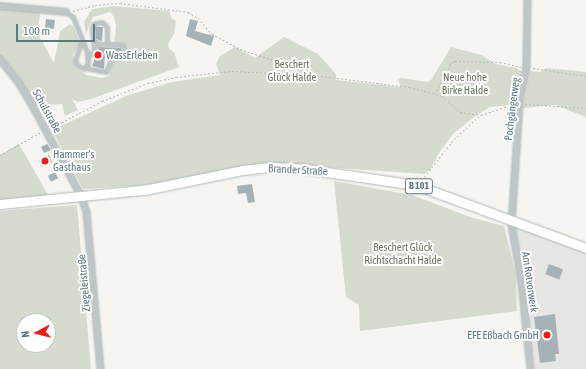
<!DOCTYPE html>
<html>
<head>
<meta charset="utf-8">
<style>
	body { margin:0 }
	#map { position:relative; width:586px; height:369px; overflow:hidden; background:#f6f5f1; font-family:"Asap Condensed",sans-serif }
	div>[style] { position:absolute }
	.built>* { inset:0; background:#e6e6e5 }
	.green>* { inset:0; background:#d6dbd0 }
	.building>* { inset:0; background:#a6b2b5; transform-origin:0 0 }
	.path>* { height:1px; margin-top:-0.5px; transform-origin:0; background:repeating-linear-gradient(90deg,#b7bcbe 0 2px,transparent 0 4px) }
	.roads { filter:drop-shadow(0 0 1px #b0b8ba) drop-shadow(0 0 1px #b0b8ba) }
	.service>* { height:3px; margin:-1.5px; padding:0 1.5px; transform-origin:1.5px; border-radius:1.5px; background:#bfc6c8 }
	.minor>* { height:5.5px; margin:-2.75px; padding:0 2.75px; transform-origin:2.75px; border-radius:2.75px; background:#bfc6c8 }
	.primary>* { height:9px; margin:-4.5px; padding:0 4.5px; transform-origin:4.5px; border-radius:4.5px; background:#fff }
	.dots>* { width:11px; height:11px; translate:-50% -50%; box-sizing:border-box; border:2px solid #fff; border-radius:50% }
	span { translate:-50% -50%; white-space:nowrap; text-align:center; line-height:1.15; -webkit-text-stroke:4px #fff; paint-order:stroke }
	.shield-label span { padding:1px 3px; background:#fff; border:1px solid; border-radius:3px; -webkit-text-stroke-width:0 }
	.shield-label { font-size:10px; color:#5e787f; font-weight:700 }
	.poi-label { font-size:11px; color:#5e787f }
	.left { translate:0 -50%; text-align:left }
	.right { translate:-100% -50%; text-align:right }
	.park-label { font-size:11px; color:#67775d }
	.street-label { font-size:11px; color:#5e787f }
	.north { position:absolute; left:16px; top:313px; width:40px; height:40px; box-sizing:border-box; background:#fff; border:1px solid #bfc9cc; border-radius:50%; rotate:263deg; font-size:11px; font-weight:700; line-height:16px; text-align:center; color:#5e787f }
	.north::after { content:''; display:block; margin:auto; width:14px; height:18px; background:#f01d16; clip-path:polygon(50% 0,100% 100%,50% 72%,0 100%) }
	.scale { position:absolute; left:16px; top:24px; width:79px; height:18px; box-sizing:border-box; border:2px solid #5e787f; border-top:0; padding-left:5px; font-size:12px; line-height:14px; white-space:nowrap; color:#5e787f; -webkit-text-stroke:3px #fff; paint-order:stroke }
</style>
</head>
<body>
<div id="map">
	<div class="built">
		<i style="clip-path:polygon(516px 226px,586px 253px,586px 369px,535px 369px)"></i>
	</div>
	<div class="green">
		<i style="clip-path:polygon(114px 6px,169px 11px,172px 19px,176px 21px,174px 34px,168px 44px,169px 49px,174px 52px,179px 67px,91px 99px,78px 102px,72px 99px,78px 110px,65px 116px,62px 104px,35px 106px,19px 79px,0 56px,0 8px,40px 12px,38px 34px,54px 63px,60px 31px,70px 24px,74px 27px,80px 43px,73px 55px,75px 67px,86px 75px,102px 78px,109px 76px,112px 61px,126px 58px,128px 47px,125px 44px,114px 43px,116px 26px,114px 17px,110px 12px,93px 17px,86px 34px,84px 22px,92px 9px)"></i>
		<i style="clip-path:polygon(284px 37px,318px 54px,336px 74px,336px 80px,401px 87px,398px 80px,401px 78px,427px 82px,431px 80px,451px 47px,481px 55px,496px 64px,516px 68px,521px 71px,521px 75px,509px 105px,490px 107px,474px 117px,453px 134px,439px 153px,430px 170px,424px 174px,265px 163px,145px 185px,83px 189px,52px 130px,126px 96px,172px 82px,220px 75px,216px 64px,220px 56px,235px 47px,255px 58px)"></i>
		<i style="clip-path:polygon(546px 68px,586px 72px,586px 117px,555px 105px,523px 108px,530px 71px,540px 72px)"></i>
		<i style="clip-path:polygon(19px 144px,51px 200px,0 204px,0 155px)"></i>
		<i style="clip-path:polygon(334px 181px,412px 195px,470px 217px,504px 226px,516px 275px,517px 311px,360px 331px,359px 305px,346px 297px)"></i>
		<i style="clip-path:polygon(evenodd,77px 205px,91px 369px,0 369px,0 211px,77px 205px,24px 321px,48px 321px,48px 345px,24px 345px,24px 321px)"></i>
	</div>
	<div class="building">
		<i style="left:46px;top:19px;width:9px;height:9px;rotate:6deg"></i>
		<i style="clip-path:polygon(190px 19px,198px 21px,195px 31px,214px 36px,211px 46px,186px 36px)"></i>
		<i style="clip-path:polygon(95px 27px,103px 27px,102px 41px,96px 39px)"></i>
		<i style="clip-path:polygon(99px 47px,121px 48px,123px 52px,122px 54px,105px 55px,104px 69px,92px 66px)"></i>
		<i style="clip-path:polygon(47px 144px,51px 150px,44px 153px,41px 147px)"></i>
		<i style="clip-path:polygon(49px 155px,52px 162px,42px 167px,39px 161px)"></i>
		<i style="left:55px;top:172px;width:7px;height:8px;rotate:63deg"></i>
		<i style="clip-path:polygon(252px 184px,255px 202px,248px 203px,246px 193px,238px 194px,237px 186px)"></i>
		<i style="left:549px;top:264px;width:15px;height:11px;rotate:20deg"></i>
		<i style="clip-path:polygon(555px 314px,559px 354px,555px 354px,556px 361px,540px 363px,534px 317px)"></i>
	</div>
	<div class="path">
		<i style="left:73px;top:11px;width:23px;rotate:-15deg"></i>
		<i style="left:95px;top:5px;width:25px;rotate:-5deg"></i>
		<i style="left:120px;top:3px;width:69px;rotate:7.5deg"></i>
		<i style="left:188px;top:12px;width:12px;rotate:31deg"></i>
		<i style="left:198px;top:18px;width:21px;rotate:49deg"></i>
		<i style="left:212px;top:34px;width:32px;rotate:28deg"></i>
		<i style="left:240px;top:49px;width:83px;rotate:18.2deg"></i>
		<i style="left:533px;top:68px;width:54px;rotate:8.6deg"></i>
		<i style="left:435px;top:94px;width:34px;rotate:-63deg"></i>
		<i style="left:450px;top:64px;width:6px;rotate:-31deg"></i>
		<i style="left:455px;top:61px;width:45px;rotate:1.3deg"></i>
		<i style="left:500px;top:62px;width:23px;rotate:13deg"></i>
		<i style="left:525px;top:104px;width:61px;rotate:3.8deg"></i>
		<i style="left:51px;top:128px;width:58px;rotate:-27.9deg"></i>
		<i style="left:102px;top:101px;width:49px;rotate:-21.4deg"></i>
		<i style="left:148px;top:83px;width:29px;rotate:-12deg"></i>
		<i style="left:176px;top:77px;width:56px;rotate:-6.1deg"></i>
		<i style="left:232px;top:71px;width:81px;rotate:2.8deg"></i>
		<i style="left:313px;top:75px;width:97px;rotate:7.1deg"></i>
		<i style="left:409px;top:87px;width:34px;rotate:15deg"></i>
		<i style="left:442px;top:96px;width:24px;rotate:42deg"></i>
		<i style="left:460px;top:112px;width:21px;rotate:8deg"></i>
		<i style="left:0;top:155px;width:47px;rotate:-29.3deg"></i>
		<i style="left:422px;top:180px;width:52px;rotate:-52deg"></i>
		<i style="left:454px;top:139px;width:36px;rotate:-42deg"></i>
		<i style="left:481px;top:115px;width:35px;rotate:-18deg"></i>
	</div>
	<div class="roads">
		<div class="service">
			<i style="left:66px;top:12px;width:9px;rotate:36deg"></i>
			<i style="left:73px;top:17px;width:38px;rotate:68deg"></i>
			<i style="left:87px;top:52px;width:11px;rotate:85deg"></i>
			<i style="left:88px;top:63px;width:7px;rotate:124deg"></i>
			<i style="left:84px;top:69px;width:8px;rotate:-150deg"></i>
			<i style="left:77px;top:65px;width:5px;rotate:-112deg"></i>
			<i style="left:75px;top:60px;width:21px;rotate:-71deg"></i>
			<i style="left:96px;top:44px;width:11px"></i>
			<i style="left:88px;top:56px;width:6px;rotate:-31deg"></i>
			<i style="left:93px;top:53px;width:12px;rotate:-70deg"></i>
			<i style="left:86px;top:68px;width:20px;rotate:11deg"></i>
			<i style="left:106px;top:72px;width:14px;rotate:-69deg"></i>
			<i style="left:111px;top:59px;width:13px;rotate:-9deg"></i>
			<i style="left:124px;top:57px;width:6px;rotate:-72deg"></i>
			<i style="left:126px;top:51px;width:7px;rotate:-117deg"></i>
			<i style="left:123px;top:45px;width:16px;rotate:-176deg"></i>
			<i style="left:107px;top:44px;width:17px;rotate:-90deg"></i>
			<i style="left:107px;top:27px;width:7px;rotate:-135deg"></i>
			<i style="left:102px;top:22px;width:9px;rotate:167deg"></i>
			<i style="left:93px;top:24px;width:5px;rotate:101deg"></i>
			<i style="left:92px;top:29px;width:20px;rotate:84deg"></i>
		</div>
		<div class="minor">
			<i style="left:528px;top:0;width:67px;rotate:90.9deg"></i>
			<i style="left:527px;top:67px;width:38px;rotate:101deg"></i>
			<i style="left:520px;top:104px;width:121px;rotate:93.8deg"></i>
			<i style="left:512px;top:225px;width:59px;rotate:80.2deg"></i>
			<i style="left:522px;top:283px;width:86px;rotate:84deg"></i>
			<i style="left:0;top:6px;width:66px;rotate:5.2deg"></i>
			<i style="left:0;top:59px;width:28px;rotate:51deg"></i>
			<i style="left:18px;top:81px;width:29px;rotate:59deg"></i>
			<i style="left:33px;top:106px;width:103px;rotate:61.7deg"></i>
			<i style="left:82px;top:197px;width:16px;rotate:72deg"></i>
			<i style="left:87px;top:212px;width:158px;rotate:84.9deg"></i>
		</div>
		<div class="primary">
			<i style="left:0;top:204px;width:145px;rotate:-5.6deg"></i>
			<i style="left:144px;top:190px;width:100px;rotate:-11.5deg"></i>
			<i style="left:242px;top:170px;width:31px;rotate:-6deg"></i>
			<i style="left:273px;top:167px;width:33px;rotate:3deg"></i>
			<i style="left:306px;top:169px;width:111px;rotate:8.3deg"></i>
			<i style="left:416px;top:185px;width:181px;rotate:20.3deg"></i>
		</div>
	</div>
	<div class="dots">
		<i style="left:98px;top:55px;background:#f01d16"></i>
		<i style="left:45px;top:161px;background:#f01d16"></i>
		<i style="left:547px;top:335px;background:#f01d16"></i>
	</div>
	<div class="shield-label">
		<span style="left:419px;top:186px">B 101</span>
	</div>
	<div class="poi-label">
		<span class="left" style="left:106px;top:55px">WassErleben</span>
		<span class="left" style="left:53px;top:161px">Hammer's<br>Gasthaus</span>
		<span class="right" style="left:539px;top:335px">EFE Eßbach GmbH</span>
	</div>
	<div class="park-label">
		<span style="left:292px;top:71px">Beschert<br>Glück Halde</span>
		<span style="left:465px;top:84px">Neue hohe<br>Birke Halde</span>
		<span style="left:403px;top:254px">Beschert Glück<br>Richtschacht Halde</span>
	</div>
	<div class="street-label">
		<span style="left:512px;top:109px;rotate:-83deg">Pochgängerweg</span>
		<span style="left:47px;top:111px;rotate:61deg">Schulstraße</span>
		<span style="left:298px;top:170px;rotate:3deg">Brander Straße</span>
		<span style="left:530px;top:282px;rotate:82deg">Am Rotvorwerk</span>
		<span style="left:84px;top:283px;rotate:-95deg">Ziegeleistraße</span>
	</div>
	<div class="north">N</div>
	<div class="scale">100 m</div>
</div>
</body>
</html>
